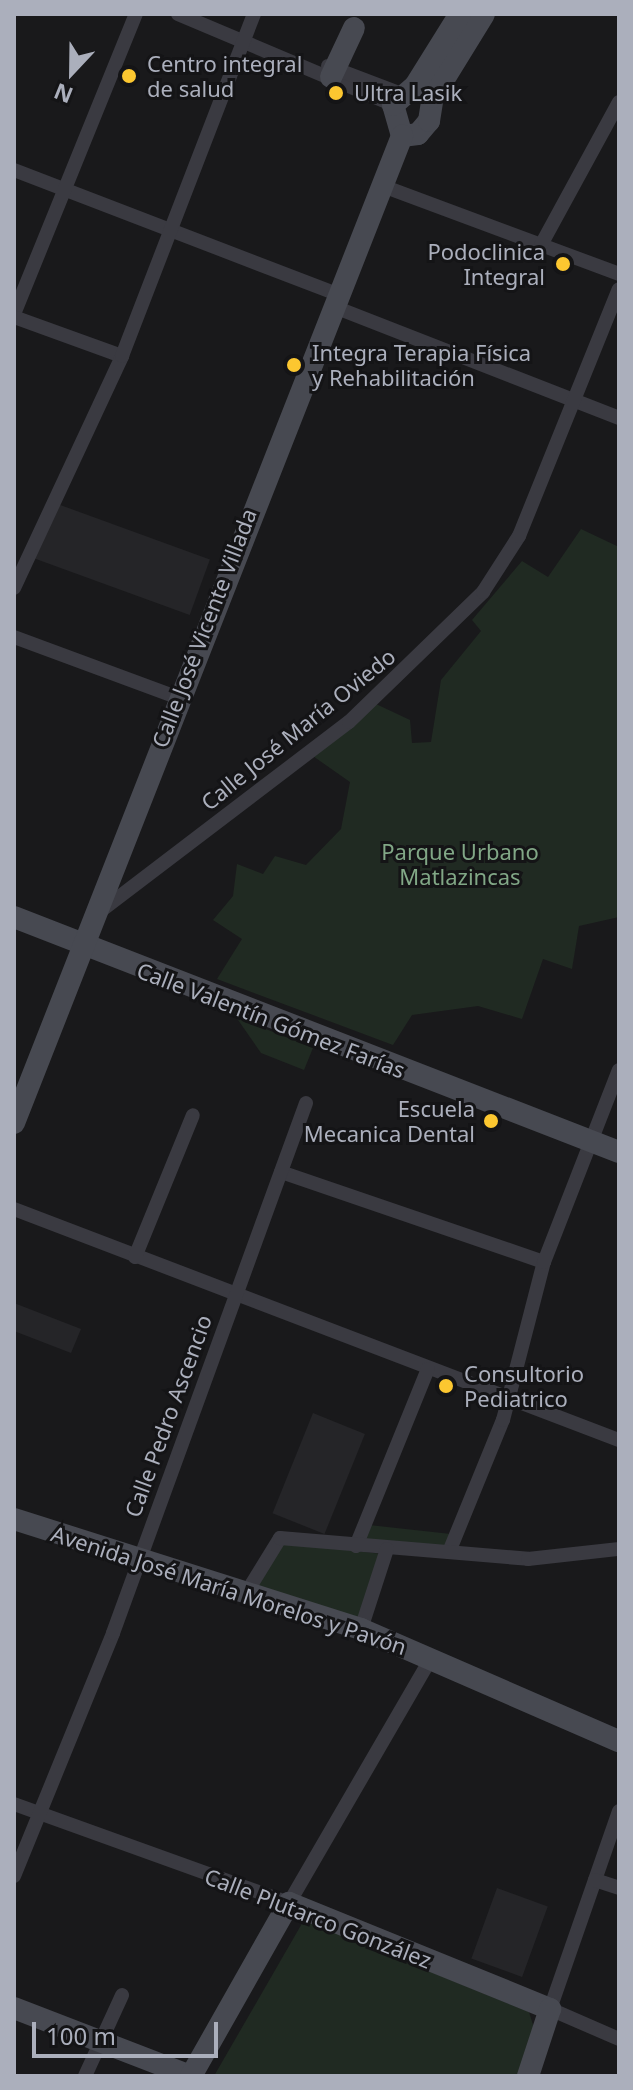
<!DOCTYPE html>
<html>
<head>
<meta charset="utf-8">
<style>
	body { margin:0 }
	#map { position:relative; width:633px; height:2090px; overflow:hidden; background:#19191b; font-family:"Noto Sans",sans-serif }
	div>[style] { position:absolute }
	.built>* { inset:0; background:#252528; transform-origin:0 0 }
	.green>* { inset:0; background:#202a22 }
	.street>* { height:14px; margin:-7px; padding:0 7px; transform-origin:7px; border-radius:7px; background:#3a3a41 }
	.secondary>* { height:22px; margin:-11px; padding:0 11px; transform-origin:11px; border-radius:11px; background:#474951 }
	.dots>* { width:22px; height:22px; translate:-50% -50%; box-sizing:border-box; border:4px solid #141416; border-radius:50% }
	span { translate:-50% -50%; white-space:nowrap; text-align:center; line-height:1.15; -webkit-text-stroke:6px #141416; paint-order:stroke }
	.poi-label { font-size:22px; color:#abafbc }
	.left { translate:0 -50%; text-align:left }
	.right { translate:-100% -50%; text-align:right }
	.street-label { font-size:22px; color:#abafbc }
	.park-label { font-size:22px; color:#81a786 }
	.frame { position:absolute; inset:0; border:16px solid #abafbc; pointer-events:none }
	.north { position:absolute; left:32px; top:32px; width:80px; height:80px; -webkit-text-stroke:6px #141416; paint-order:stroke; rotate:202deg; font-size:22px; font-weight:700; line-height:32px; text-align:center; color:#abafbc }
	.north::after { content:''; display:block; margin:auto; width:28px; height:36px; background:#abafbc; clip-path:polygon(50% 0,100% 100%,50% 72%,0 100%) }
	.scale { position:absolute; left:32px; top:2022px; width:186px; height:36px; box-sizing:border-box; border:4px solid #abafbc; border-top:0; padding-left:10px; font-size:24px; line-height:28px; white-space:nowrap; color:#abafbc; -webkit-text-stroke:6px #141416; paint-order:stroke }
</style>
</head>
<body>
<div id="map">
	<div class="built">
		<i style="left:52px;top:502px;width:168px;height:59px;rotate:20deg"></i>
		<i style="clip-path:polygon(14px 1303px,81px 1329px,71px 1353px,14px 1331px)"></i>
		<i style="left:313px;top:1413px;width:56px;height:108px;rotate:22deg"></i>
		<i style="left:497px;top:1888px;width:54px;height:75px;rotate:20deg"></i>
	</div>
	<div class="green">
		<i style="clip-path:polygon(581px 529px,619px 547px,619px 917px,579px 926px,572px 969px,543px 959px,522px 1019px,478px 1006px,412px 1015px,393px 1045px,217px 979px,242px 939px,213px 920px,233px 896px,237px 864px,263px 874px,275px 856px,306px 865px,341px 829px,350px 782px,310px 754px,376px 704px,410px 720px,412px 743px,431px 742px,441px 680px,481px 631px,472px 620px,522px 561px,548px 577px)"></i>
		<i style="clip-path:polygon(236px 1017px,313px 1048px,304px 1070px,261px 1053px)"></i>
		<i style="clip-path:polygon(369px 1525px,451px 1534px,446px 1546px,365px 1541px)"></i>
		<i style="clip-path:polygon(276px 1542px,382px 1554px,359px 1619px,254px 1588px)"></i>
		<i style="clip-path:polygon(304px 1920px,529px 2012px,534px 2028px,517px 2076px,214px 2076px)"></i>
	</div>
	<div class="street">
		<i style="left:178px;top:14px;width:233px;rotate:22.9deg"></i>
		<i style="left:328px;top:66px;width:76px;rotate:20.8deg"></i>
		<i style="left:14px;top:170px;width:346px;rotate:21deg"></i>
		<i style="left:380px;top:185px;width:255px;rotate:20.4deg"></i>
		<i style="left:541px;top:245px;width:163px;rotate:-61.4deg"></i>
		<i style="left:332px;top:306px;width:308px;rotate:21.3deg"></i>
		<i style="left:14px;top:314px;width:324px;rotate:-67.9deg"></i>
		<i style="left:14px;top:317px;width:115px;rotate:19.9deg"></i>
		<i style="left:14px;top:588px;width:256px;rotate:-65deg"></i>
		<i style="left:122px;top:356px;width:367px;rotate:-68.9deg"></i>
		<i style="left:14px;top:637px;width:173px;rotate:20.3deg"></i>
		<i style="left:98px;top:913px;width:315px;rotate:-37.3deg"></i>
		<i style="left:349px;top:722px;width:187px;rotate:-44.1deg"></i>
		<i style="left:483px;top:592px;width:67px;rotate:-57.3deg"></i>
		<i style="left:519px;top:536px;width:266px;rotate:-68deg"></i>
		<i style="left:281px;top:1172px;width:278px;rotate:18.9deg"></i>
		<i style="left:14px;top:1209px;width:648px;rotate:20.9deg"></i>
		<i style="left:135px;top:1257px;width:153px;rotate:-67.8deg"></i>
		<i style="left:356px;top:1546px;width:191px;rotate:-67.9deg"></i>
		<i style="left:449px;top:1552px;width:143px;rotate:-67.8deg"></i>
		<i style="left:503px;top:1420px;width:163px;rotate:-75.5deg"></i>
		<i style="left:544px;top:1262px;width:206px;rotate:-68.7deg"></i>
		<i style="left:245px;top:1595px;width:67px;rotate:-58.4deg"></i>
		<i style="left:280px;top:1538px;width:249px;rotate:4.8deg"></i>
		<i style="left:528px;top:1559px;width:92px;rotate:-6.3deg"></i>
		<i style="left:361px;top:1629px;width:84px;rotate:-72deg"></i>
		<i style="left:14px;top:1804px;width:292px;rotate:19.8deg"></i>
		<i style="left:289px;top:1903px;width:283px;rotate:-59.9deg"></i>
		<i style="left:619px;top:1811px;width:210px;rotate:109.2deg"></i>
		<i style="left:550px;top:2009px;width:75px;rotate:23.5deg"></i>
		<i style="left:14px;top:1876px;width:262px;rotate:-67.8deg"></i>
		<i style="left:113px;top:1633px;width:564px;rotate:-69.99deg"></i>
		<i style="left:595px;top:1880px;width:25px;rotate:18deg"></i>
		<i style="left:85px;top:2076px;width:89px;rotate:-65.4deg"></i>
	</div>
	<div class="secondary">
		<i style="left:331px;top:77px;width:54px;rotate:-64.9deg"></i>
		<i style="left:402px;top:136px;width:16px;rotate:-7deg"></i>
		<i style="left:418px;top:134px;width:17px;rotate:-50deg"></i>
		<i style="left:429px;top:121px;width:24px;rotate:-81deg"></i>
		<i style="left:433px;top:97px;width:97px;rotate:-58.4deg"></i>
		<i style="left:402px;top:136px;width:32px;rotate:-106deg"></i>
		<i style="left:393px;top:105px;width:29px;rotate:-41deg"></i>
		<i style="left:415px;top:86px;width:85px;rotate:-58deg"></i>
		<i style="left:14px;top:917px;width:649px;rotate:21.23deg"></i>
		<i style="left:14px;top:1123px;width:1061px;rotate:-68.54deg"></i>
		<i style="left:14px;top:1519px;width:364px;rotate:17.6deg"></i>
		<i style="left:361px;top:1629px;width:281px;rotate:23.5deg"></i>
		<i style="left:14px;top:2008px;width:189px;rotate:21.1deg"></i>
		<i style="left:191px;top:2076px;width:199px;rotate:-60.5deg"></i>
		<i style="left:289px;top:1903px;width:282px;rotate:22.1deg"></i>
		<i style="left:550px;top:2009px;width:71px;rotate:108.2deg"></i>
	</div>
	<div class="dots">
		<i style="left:129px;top:76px;background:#fcc730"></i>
		<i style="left:336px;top:93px;background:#fcc730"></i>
		<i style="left:563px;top:264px;background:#fcc730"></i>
		<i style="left:294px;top:365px;background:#fcc730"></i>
		<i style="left:491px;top:1121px;background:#fcc730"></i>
		<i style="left:446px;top:1386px;background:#fcc730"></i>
	</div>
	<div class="poi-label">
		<span class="left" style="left:147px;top:76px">Centro integral<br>de salud</span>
		<span class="left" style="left:354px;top:93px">Ultra Lasik</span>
		<span class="right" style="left:545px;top:264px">Podoclinica<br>Integral</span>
		<span class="left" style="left:312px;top:365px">Integra Terapia Física<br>y Rehabilitación</span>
		<span class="right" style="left:475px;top:1121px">Escuela<br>Mecanica Dental</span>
		<span class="left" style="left:464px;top:1386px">Consultorio<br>Pediatrico</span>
	</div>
	<div class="street-label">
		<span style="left:204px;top:628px;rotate:-69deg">Calle José Vicente Villada</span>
		<span style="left:298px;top:729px;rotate:-39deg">Calle José María Oviedo</span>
		<span style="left:271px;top:1020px;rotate:21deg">Calle Valentín Gómez Farías</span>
		<span style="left:168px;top:1416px;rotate:-70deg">Calle Pedro Ascencio</span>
		<span style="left:229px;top:1590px;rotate:18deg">Avenida José María Morelos y Pavón</span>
		<span style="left:318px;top:1918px;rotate:21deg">Calle Plutarco González</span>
	</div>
	<div class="park-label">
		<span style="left:460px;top:864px">Parque Urbano<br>Matlazincas</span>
	</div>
	<div class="frame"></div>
	<div class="north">N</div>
	<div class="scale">100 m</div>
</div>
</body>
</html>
